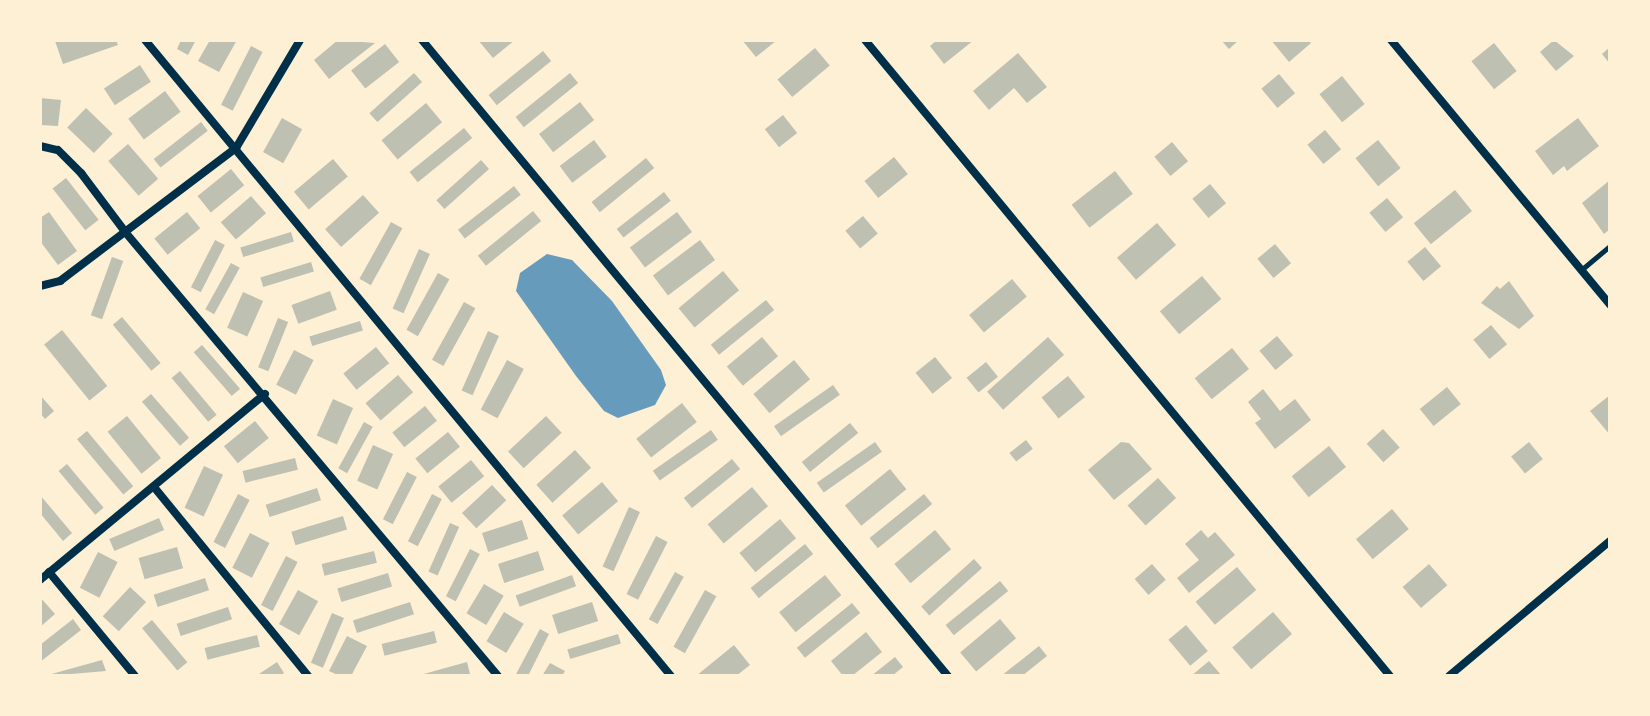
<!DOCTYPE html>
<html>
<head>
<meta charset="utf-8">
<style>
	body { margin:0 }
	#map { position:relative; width:1650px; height:716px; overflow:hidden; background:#fdf0d5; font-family:"Source Sans 3",sans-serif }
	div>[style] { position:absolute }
	.water>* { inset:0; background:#669bbc }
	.building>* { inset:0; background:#bec0b2; transform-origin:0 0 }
	.service>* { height:5px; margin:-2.5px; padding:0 2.5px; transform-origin:2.5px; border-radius:2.5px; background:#003049 }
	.minor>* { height:8px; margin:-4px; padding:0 4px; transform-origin:4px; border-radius:4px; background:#003049 }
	span { translate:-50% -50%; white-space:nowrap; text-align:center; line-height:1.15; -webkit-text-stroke:8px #fdf0d5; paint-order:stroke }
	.frame { position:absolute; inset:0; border:42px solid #fdf0d5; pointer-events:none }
</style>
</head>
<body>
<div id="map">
	<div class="water">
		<i style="clip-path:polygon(547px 254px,572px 260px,612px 301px,661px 370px,666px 385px,655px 405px,618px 418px,604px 411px,576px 376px,516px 291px,520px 273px)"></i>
	</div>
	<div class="building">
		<i style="clip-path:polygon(116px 40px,118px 45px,63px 64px,55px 41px)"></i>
		<i style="clip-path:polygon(181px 40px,196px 40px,188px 55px,177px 49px)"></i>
		<i style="clip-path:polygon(210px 40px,237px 40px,219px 72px,198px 61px)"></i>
		<i style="clip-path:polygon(338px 40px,375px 43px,329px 79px,314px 60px)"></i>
		<i style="clip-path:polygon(478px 40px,515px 40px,493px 58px)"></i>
		<i style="clip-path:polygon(742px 40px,777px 40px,756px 57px)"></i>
		<i style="clip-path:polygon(937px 40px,974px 40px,944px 64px,930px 46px)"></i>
		<i style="clip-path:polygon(1221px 40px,1239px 40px,1229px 49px)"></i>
		<i style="clip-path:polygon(1271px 40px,1308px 40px,1311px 43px,1289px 62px)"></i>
		<i style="clip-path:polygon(1554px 40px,1574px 56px,1556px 71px,1540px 52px)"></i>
		<i style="left:1494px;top:43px;width:36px;height:29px;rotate:51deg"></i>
		<i style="left:385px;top:44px;width:23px;height:43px;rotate:52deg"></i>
		<i style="left:251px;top:46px;width:13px;height:66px;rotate:27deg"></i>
		<i style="clip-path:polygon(1610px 47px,1610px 64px,1602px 54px)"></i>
		<i style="left:815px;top:48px;width:23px;height:49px;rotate:50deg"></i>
		<i style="left:543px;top:51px;width:13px;height:70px;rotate:51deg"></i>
		<i style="clip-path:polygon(1018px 53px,1047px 87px,1027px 103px,1014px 88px,989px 110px,973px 91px)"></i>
		<i style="left:140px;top:65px;width:20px;height:43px;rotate:57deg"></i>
		<i style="left:414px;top:73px;width:12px;height:60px;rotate:48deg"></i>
		<i style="left:570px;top:73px;width:13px;height:70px;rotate:51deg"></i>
		<i style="left:1279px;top:74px;width:25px;height:23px;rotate:50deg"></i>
		<i style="left:1342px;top:76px;width:36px;height:29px;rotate:51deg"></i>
		<i style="left:165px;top:91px;width:26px;height:46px;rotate:53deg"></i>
		<i style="clip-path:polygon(40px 98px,61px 100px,58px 126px,40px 125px)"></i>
		<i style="left:580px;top:102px;width:23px;height:52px;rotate:52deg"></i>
		<i style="left:426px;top:103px;width:25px;height:58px;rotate:50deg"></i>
		<i style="left:86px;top:108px;width:37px;height:27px;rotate:44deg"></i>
		<i style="left:783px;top:115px;width:23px;height:23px;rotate:52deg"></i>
		<i style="left:282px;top:118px;width:23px;height:39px;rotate:29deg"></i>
		<i style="clip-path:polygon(1578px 118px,1599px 146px,1567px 171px,1564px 166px,1553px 175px,1535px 151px)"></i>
		<i style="left:201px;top:122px;width:11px;height:60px;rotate:52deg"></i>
		<i style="left:464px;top:128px;width:13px;height:70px;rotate:51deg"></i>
		<i style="left:1325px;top:130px;width:25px;height:23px;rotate:50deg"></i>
		<i style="left:594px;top:140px;width:21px;height:43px;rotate:53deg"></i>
		<i style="left:1378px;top:140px;width:36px;height:29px;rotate:51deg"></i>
		<i style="left:1172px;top:142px;width:25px;height:23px;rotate:50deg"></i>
		<i style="left:128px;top:144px;width:46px;height:26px;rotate:49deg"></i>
		<i style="left:894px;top:157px;width:22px;height:38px;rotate:51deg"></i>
		<i style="left:646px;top:158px;width:13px;height:70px;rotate:51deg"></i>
		<i style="left:333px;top:159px;width:23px;height:51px;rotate:50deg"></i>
		<i style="left:481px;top:160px;width:12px;height:60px;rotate:48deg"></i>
		<i style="left:231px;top:169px;width:21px;height:43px;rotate:51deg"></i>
		<i style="left:1115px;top:171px;width:29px;height:55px;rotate:52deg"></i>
		<i style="left:66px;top:178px;width:53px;height:17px;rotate:52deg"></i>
		<i style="clip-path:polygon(1610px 180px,1610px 229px,1604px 234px,1582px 203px)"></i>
		<i style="left:1210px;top:184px;width:25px;height:23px;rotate:50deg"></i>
		<i style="left:514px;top:186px;width:11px;height:71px;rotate:52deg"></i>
		<i style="left:1455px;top:190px;width:27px;height:53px;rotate:51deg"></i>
		<i style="left:664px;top:192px;width:11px;height:60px;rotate:52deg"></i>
		<i style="left:363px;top:195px;width:24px;height:51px;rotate:48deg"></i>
		<i style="left:251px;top:196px;width:23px;height:40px;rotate:49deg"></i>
		<i style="left:1387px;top:198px;width:25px;height:23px;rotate:50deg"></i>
		<i style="left:533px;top:211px;width:13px;height:71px;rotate:51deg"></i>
		<i style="clip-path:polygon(49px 212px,77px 251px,58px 265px,40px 241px,40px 218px)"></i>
		<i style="left:187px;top:212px;width:21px;height:42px;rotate:51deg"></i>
		<i style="left:677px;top:212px;width:25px;height:59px;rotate:53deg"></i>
		<i style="left:863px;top:216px;width:23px;height:23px;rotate:50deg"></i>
		<i style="left:391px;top:222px;width:13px;height:65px;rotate:29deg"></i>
		<i style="left:1157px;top:223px;width:29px;height:53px;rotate:49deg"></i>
		<i style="left:291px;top:232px;width:10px;height:53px;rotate:73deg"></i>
		<i style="left:215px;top:240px;width:11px;height:53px;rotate:27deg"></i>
		<i style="left:700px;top:240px;width:25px;height:59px;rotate:53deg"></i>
		<i style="left:1275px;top:244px;width:25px;height:23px;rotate:50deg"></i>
		<i style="left:1425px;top:247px;width:25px;height:23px;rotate:50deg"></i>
		<i style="left:419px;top:249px;width:12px;height:65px;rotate:24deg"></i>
		<i style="left:112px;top:257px;width:12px;height:62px;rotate:20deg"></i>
		<i style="left:311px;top:262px;width:10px;height:53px;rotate:73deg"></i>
		<i style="left:231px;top:263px;width:10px;height:53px;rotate:29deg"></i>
		<i style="left:723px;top:271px;width:25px;height:58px;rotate:50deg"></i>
		<i style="left:438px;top:273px;width:13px;height:65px;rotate:29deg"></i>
		<i style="left:1202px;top:276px;width:30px;height:55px;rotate:50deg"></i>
		<i style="left:1012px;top:279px;width:23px;height:56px;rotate:50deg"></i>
		<i style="clip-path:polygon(1509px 281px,1534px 316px,1519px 329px,1481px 303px,1497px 286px,1500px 289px)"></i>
		<i style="left:330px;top:291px;width:20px;height:41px;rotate:70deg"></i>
		<i style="left:243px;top:292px;width:22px;height:39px;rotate:24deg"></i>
		<i style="left:766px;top:300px;width:13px;height:71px;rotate:51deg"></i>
		<i style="left:464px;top:302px;width:13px;height:66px;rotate:29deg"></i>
		<i style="left:122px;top:317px;width:60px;height:12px;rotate:50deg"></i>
		<i style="left:278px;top:318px;width:11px;height:53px;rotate:22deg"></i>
		<i style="left:360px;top:321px;width:10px;height:53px;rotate:73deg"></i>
		<i style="left:1491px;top:325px;width:25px;height:23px;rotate:50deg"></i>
		<i style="left:62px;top:330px;width:72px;height:23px;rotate:51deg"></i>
		<i style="left:488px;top:331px;width:12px;height:65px;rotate:24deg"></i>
		<i style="left:1277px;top:336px;width:25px;height:23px;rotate:50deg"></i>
		<i style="left:762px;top:337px;width:25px;height:46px;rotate:50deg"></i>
		<i style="left:1048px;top:337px;width:24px;height:82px;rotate:48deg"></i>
		<i style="left:202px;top:345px;width:58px;height:11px;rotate:49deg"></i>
		<i style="left:376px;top:347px;width:21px;height:42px;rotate:51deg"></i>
		<i style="left:1232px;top:348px;width:27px;height:48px;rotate:51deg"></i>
		<i style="left:294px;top:350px;width:22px;height:39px;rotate:27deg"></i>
		<i style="left:935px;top:357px;width:27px;height:25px;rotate:51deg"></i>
		<i style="left:507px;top:360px;width:19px;height:56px;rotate:28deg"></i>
		<i style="left:794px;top:360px;width:25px;height:53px;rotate:50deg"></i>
		<i style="left:986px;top:362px;width:19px;height:25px;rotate:51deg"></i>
		<i style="left:180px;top:371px;width:57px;height:11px;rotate:50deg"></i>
		<i style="left:398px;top:375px;width:23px;height:43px;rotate:49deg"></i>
		<i style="left:1068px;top:376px;width:27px;height:34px;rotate:51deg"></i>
		<i style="left:833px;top:385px;width:12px;height:72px;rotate:55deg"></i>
		<i style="left:1447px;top:387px;width:22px;height:35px;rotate:51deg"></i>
		<i style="clip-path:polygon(1263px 389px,1280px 411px,1295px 399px,1311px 420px,1275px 449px,1255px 423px,1261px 419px,1248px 402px)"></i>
		<i style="left:151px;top:394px;width:58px;height:12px;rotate:49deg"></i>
		<i style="clip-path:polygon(40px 395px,54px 411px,45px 419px,40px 413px)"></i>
		<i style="clip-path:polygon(1610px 395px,1610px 435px,1590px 411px)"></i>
		<i style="left:333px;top:399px;width:22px;height:40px;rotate:24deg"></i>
		<i style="left:682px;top:403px;width:24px;height:58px;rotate:52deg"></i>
		<i style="left:425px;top:406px;width:19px;height:42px;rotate:51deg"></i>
		<i style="left:127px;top:416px;width:54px;height:25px;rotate:51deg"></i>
		<i style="left:546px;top:416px;width:23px;height:52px;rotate:47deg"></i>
		<i style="left:255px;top:421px;width:22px;height:40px;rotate:51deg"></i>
		<i style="left:364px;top:422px;width:10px;height:53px;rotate:29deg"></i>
		<i style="left:850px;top:423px;width:13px;height:62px;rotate:51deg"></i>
		<i style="left:1383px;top:429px;width:25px;height:22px;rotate:48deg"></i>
		<i style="left:711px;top:430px;width:12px;height:71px;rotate:55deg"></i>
		<i style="left:87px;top:431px;width:72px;height:13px;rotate:50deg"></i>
		<i style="left:448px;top:432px;width:19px;height:42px;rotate:51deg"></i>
		<i style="left:1026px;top:440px;width:11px;height:21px;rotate:52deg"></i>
		<i style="left:875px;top:442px;width:12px;height:71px;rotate:55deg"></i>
		<i style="clip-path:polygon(1121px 442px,1129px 443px,1152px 469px,1114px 500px,1088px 470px)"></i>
		<i style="left:1529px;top:442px;width:22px;height:23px;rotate:51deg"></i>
		<i style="left:373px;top:445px;width:22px;height:39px;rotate:24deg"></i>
		<i style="left:1329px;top:446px;width:27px;height:48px;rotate:51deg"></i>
		<i style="left:575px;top:450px;width:24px;height:52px;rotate:48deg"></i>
		<i style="left:295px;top:458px;width:12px;height:54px;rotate:76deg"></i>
		<i style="left:732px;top:459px;width:13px;height:62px;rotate:51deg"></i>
		<i style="left:471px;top:460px;width:21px;height:42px;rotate:51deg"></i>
		<i style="left:67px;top:464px;width:57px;height:11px;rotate:50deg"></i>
		<i style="left:204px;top:466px;width:21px;height:46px;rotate:25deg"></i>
		<i style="left:890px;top:469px;width:26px;height:58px;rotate:51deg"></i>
		<i style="left:407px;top:472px;width:11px;height:53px;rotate:27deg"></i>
		<i style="left:1158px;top:478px;width:27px;height:41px;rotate:48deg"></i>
		<i style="left:602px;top:482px;width:25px;height:52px;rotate:50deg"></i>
		<i style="left:492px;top:485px;width:21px;height:41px;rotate:47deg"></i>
		<i style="left:752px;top:487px;width:25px;height:58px;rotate:50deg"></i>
		<i style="left:317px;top:488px;width:13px;height:54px;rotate:72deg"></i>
		<i style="left:238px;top:494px;width:13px;height:54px;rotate:27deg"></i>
		<i style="left:432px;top:494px;width:11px;height:53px;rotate:27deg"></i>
		<i style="left:924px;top:494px;width:13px;height:70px;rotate:51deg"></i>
		<i style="clip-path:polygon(40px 495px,72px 533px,63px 541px,40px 513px)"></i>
		<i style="left:629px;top:507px;width:12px;height:65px;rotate:24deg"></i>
		<i style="left:1392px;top:509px;width:26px;height:47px;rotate:50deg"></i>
		<i style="left:343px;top:516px;width:14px;height:54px;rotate:73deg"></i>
		<i style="left:159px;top:518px;width:13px;height:54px;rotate:67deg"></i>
		<i style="left:780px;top:519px;width:25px;height:53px;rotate:50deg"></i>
		<i style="left:522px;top:520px;width:20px;height:42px;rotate:72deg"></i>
		<i style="left:450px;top:523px;width:10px;height:53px;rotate:24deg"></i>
		<i style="left:935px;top:530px;width:25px;height:53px;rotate:50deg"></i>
		<i style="clip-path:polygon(1201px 530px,1208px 538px,1215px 532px,1235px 555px,1189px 593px,1177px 578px,1199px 560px,1185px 544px)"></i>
		<i style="left:250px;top:533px;width:22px;height:39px;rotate:27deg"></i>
		<i style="left:656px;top:536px;width:13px;height:65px;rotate:27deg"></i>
		<i style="left:805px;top:544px;width:13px;height:70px;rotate:51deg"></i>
		<i style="left:177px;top:547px;width:22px;height:40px;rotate:74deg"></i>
		<i style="left:470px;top:549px;width:11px;height:53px;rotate:27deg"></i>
		<i style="left:374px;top:551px;width:12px;height:54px;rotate:76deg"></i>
		<i style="left:538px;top:551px;width:20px;height:42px;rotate:72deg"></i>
		<i style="left:98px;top:552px;width:22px;height:40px;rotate:27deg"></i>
		<i style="left:286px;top:556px;width:13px;height:55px;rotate:27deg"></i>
		<i style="left:974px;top:559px;width:12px;height:71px;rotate:48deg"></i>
		<i style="left:1152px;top:564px;width:21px;height:23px;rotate:49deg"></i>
		<i style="left:1429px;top:564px;width:28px;height:35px;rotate:49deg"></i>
		<i style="left:1237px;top:567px;width:30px;height:54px;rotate:50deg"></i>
		<i style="left:675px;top:572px;width:10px;height:54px;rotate:29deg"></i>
		<i style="left:388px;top:573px;width:14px;height:53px;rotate:73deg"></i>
		<i style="left:572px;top:575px;width:12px;height:60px;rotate:70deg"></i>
		<i style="left:825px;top:575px;width:26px;height:59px;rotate:51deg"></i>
		<i style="left:205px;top:578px;width:13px;height:54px;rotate:72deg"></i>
		<i style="left:1000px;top:581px;width:13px;height:70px;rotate:51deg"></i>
		<i style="left:484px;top:584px;width:23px;height:34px;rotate:31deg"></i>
		<i style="left:130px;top:587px;width:22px;height:40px;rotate:43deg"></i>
		<i style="left:298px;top:590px;width:23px;height:39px;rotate:29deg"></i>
		<i style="left:705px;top:590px;width:13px;height:65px;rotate:29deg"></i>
		<i style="clip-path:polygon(40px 597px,55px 614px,40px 627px)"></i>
		<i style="left:410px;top:602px;width:13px;height:60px;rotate:72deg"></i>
		<i style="left:592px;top:602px;width:20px;height:42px;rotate:72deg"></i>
		<i style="left:852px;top:603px;width:13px;height:71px;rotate:51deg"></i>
		<i style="left:228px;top:607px;width:13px;height:54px;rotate:72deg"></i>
		<i style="left:504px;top:612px;width:23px;height:34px;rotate:31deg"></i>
		<i style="left:1273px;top:612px;width:29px;height:54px;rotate:49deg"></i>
		<i style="left:332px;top:613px;width:13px;height:54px;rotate:23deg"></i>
		<i style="clip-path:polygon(73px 619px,81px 630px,40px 662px,40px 645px)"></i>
		<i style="left:1000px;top:619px;width:25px;height:52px;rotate:50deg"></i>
		<i style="left:152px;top:620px;width:55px;height:13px;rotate:50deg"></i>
		<i style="left:1186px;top:625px;width:34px;height:23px;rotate:50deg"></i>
		<i style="clip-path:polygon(540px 629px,549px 634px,528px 676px,515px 676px)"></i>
		<i style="left:434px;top:631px;width:12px;height:54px;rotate:76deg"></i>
		<i style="clip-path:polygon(866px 632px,882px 652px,852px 676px,843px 676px,831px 661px)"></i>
		<i style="left:618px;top:634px;width:10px;height:53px;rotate:73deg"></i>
		<i style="left:257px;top:635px;width:12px;height:54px;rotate:76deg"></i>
		<i style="clip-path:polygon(347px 636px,367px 646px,351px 676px,340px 676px,329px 671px)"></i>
		<i style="clip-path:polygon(734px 645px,750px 665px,736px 676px,696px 676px)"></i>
		<i style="clip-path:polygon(1039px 646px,1047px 656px,1022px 676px,1001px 676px)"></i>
		<i style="clip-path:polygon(895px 657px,903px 667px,892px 676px,871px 676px)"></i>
		<i style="clip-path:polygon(102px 660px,106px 671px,48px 676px,48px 675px)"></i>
		<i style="clip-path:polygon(1209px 661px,1222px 676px,1191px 676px)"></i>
		<i style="clip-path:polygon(277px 662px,284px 673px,279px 676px,256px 676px)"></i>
		<i style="clip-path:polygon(467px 662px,470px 674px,420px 676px,420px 675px)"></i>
		<i style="clip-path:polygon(550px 663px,565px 671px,562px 676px,542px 676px)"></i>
	</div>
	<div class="service">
		<i style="left:1581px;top:270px;width:38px;rotate:-40deg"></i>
	</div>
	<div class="minor">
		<i style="left:145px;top:40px;width:825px;rotate:50.41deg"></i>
		<i style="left:422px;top:40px;width:825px;rotate:50.41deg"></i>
		<i style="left:865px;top:40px;width:825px;rotate:50.46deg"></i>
		<i style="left:1391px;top:40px;width:344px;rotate:50.4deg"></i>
		<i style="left:40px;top:146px;width:18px;rotate:13deg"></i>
		<i style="left:58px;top:150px;width:33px;rotate:45deg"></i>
		<i style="left:81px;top:173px;width:75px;rotate:53.1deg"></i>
		<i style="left:126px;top:233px;width:578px;rotate:49.98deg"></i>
		<i style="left:40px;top:286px;width:21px;rotate:-14deg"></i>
		<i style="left:60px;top:281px;width:221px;rotate:-37.1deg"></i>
		<i style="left:236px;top:148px;width:126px;rotate:-59.3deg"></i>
		<i style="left:154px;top:487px;width:244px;rotate:50.8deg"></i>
		<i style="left:49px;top:572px;width:135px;rotate:50.4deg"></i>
		<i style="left:40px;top:580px;width:292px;rotate:-39.6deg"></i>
		<i style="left:1449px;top:676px;width:210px;rotate:-40deg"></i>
	</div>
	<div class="frame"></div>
</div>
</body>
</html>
